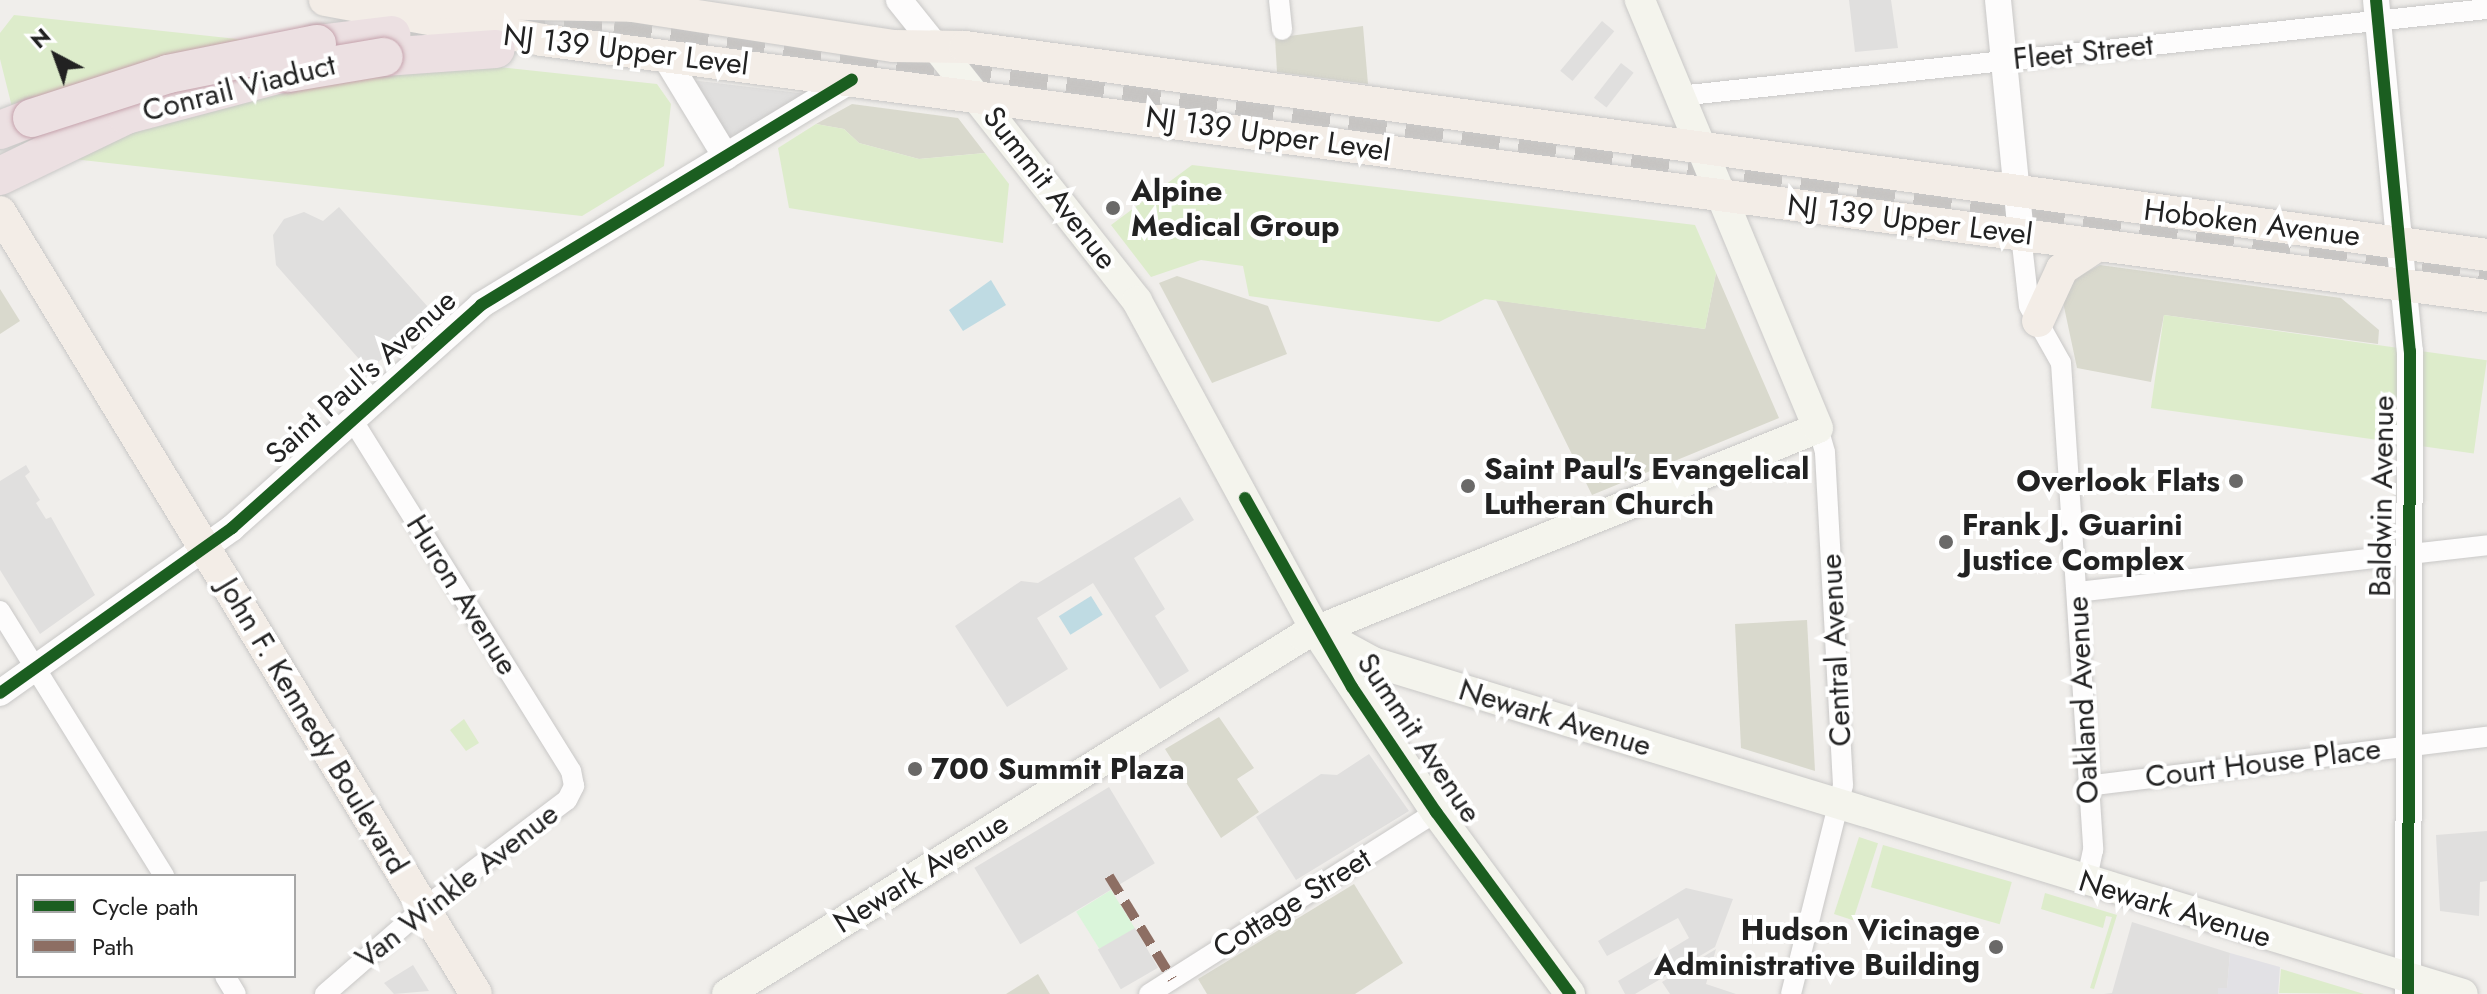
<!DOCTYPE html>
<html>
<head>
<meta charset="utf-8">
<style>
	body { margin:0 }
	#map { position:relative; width:2487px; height:994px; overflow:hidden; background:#f0eeeb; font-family:Jost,sans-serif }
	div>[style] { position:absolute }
	.construction>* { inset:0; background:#d9d9cd }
	.grass>* { inset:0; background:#ddeccb; transform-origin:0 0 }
	.park>* { inset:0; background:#daf5da; transform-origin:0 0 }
	.parking>* { inset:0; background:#e0dfde; transform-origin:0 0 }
	.plaza>* { inset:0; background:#e2e1e5 }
	.water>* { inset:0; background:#bfdbe3; transform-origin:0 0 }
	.motorway-tunnel>* { height:38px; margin-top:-19px; transform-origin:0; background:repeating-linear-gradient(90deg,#c7c5c3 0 38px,transparent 0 57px) }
	.roads { filter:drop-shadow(0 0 2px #c9c8c7) drop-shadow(0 0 2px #c9c8c7) }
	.minor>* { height:20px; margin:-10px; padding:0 10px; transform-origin:10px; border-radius:10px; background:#fdfcfc }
	.tertiary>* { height:26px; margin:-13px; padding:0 13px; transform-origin:13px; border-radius:13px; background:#fdfcfc }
	.secondary>* { height:30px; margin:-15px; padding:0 15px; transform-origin:15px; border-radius:15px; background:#f4f4ed }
	.primary>* { height:32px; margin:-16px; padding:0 16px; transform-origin:16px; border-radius:16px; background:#f3ede7 }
	.motorway>* { height:38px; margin:-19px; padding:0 19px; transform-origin:19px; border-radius:19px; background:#ece0e2 }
	.bridges { filter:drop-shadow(0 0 2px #c5a2ac) drop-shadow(0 0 2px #c5a2ac) }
	.motorway-bridge>* { height:38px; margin:-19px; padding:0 19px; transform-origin:19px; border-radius:19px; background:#ece0e2 }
	.quiet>* { height:10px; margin-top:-5px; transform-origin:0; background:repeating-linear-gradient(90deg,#8d6e63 0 20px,transparent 0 30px) }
	.cycleway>* { height:12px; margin:-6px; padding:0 6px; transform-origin:6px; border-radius:6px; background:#1b5e20 }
	.dots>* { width:22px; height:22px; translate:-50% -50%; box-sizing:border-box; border:4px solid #fff; border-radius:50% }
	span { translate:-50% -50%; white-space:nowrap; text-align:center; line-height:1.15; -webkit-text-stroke:8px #fff; paint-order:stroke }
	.street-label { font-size:30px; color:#222 }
	.poi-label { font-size:30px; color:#222; font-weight:700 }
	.left { translate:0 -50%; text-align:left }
	.right { translate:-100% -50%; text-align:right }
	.legend { position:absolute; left:16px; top:874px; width:280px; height:104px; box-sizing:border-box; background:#fff; border:2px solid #a7a7a7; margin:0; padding:10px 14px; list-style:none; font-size:24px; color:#222 }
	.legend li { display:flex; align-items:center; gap:16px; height:40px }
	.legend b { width:40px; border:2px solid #a7a7a7 }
	.north { position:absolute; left:16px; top:16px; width:80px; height:80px; -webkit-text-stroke:6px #fff; paint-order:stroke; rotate:319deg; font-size:22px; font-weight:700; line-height:32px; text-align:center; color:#222 }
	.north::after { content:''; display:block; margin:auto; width:28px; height:36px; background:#222; clip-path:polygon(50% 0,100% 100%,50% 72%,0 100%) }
</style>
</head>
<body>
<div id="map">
	<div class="construction">
		<i style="clip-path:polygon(1363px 26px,1368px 84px,1277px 72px,1275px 38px)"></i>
		<i style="clip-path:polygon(852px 104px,958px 118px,985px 153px,919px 159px,859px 143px,844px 129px,816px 124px)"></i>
		<i style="clip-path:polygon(2100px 265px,2341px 298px,2379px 330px,2378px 344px,2164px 315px,2151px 382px,2077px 368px,2063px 302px,2071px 280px)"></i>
		<i style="clip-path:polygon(1716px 273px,1779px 418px,1592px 495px,1496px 300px,1705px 329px)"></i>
		<i style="clip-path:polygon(1177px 276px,1268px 306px,1287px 354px,1212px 383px,1159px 283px)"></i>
		<i style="clip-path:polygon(0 289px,20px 321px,0 334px)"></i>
		<i style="clip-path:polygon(1807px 620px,1815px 771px,1741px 748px,1735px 624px)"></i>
		<i style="clip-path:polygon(1219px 717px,1254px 768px,1237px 779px,1259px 812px,1221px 838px,1165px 749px)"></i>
		<i style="clip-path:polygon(1354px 884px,1403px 963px,1355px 994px,1207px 994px,1198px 979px)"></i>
		<i style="clip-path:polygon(1038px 974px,1050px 994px,1006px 994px)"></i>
	</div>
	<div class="grass">
		<i style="clip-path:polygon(14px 15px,657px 84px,671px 104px,664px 166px,582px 216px,73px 159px,30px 179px,0 59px,0 33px)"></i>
		<i style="clip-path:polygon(816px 124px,844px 129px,859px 143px,919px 159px,985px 153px,1009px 184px,1003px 243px,789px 208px,778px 148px)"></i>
		<i style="clip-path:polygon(1192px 165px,1695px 225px,1716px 273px,1705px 329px,1485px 299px,1439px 322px,1249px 296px,1243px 266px,1201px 260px,1151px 277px,1111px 225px)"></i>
		<i style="left:2164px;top:315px;width:326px;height:94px;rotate:8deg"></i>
		<i style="clip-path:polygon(464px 719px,479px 743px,466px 751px,450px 730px)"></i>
		<i style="left:1859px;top:837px;width:20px;height:81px;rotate:18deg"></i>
		<i style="left:1883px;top:845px;width:134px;height:44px;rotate:16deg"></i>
		<i style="clip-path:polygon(2045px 893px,2117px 915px,2094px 989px,2090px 988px,2112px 917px,2106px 916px,2103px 928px,2041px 909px)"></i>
		<i style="clip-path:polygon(2281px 969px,2364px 994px,2279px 993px)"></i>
	</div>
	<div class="park">
		<i style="left:1111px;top:890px;width:45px;height:41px;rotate:58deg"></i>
	</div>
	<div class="parking">
		<i style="clip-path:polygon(1849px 0,1891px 0,1898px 48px,1855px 52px)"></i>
		<i style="left:1602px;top:21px;width:16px;height:65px;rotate:40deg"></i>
		<i style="left:1621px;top:63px;width:16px;height:44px;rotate:38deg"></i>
		<i style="clip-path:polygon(691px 80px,807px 94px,727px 142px)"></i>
		<i style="clip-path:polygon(339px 207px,436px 316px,378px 362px,359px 359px,276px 265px,273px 235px,284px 219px,304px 212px,323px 221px)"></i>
		<i style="clip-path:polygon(26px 465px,30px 472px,25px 476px,40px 500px,36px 503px,46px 519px,51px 517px,95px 595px,40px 634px,0 570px,0 481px)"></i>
		<i style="clip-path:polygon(1180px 497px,1194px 520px,1134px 558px,1165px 609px,1155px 616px,1189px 671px,1160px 689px,1093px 583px,1037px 618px,1068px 669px,1007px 707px,955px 626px,1021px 581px,1038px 583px)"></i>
		<i style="clip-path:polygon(1369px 754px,1409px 811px,1296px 880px,1256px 817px,1321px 774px,1337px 775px)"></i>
		<i style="left:1109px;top:787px;width:89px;height:157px;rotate:59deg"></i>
		<i style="clip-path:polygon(2487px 831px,2487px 881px,2480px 882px,2479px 916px,2440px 911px,2436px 835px)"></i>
		<i style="clip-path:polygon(1686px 888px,1733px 899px,1715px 947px,1635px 994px,1625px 994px,1618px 981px,1689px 938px,1678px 918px,1607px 956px,1598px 941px)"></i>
		<i style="clip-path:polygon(2132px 922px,2230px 953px,2227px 989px,2219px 988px,2218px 994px,2104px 994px,2112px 993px)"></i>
		<i style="left:1135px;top:928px;width:46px;height:43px;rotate:60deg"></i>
		<i style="clip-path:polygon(1716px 949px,1706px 984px,1736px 994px,1670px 994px,1662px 982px)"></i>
		<i style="clip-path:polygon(413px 965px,429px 991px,394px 994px,384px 983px)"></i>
	</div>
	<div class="plaza">
		<i style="clip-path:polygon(2230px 953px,2280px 967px,2278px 994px,2218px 994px,2218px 988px,2227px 988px)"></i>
	</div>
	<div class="water">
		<i style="clip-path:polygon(991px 280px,1006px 305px,963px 331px,949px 310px)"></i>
		<i style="left:1091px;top:596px;width:22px;height:38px;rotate:58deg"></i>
	</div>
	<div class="motorway-tunnel">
		<i style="left:391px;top:35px;width:117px;rotate:-5.4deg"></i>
		<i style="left:507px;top:24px;width:107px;rotate:1.6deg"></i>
		<i style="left:614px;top:27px;width:1890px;rotate:7.6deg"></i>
	</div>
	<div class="roads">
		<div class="minor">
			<i style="left:1279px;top:0;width:30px;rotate:84deg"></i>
			<i style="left:1679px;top:96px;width:813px;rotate:-6.15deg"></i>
			<i style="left:2021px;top:235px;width:71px;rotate:83.6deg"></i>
			<i style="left:2029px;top:306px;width:65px;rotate:60.7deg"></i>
			<i style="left:2061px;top:363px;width:488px;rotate:86.2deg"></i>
			<i style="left:2093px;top:850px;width:33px;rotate:102deg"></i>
			<i style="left:2077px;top:592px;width:413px;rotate:-6.5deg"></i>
			<i style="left:0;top:611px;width:312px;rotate:58.2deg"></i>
			<i style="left:2086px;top:786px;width:404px;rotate:-7deg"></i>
			<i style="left:225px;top:976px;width:21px;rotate:59deg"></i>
			<i style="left:325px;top:994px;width:131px;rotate:-41deg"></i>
			<i style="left:424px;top:908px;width:179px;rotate:-37.1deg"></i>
			<i style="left:567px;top:800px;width:16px;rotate:-63deg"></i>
			<i style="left:574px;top:786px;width:15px;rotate:-101deg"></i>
			<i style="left:571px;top:771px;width:412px;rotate:-121.9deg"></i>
			<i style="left:1149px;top:994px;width:340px;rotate:-32.4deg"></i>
			<i style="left:1791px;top:994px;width:215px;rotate:-76deg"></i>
			<i style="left:1843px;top:785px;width:333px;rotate:-93.1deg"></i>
			<i style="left:1825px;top:452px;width:25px;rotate:-106deg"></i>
		</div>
		<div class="tertiary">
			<i style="left:899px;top:0;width:58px;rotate:51.3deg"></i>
			<i style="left:1998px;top:0;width:236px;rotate:84.4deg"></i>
			<i style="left:2376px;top:0;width:353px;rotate:84.5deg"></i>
			<i style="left:2410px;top:351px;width:643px;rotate:90.18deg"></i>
			<i style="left:664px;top:55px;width:119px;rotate:58.7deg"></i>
			<i style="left:0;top:693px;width:285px;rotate:-35.4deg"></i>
			<i style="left:232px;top:528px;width:334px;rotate:-41.8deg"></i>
			<i style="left:481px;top:305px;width:434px;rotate:-31.3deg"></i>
		</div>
		<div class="secondary">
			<i style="left:935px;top:45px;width:326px;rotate:51.7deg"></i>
			<i style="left:1137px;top:301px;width:375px;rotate:61.5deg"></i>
			<i style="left:1316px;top:631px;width:217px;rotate:56.5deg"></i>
			<i style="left:1436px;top:812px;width:226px;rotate:53.6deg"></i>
			<i style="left:1316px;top:631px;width:65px;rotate:28.5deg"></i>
			<i style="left:1373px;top:662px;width:1139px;rotate:16.94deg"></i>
			<i style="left:727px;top:994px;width:678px;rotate:-31.86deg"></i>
			<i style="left:1303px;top:636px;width:555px;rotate:-21.99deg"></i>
			<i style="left:1818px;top:428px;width:464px;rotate:-112.6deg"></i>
		</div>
		<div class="primary">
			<i style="left:325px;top:0;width:221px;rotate:10.4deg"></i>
			<i style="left:542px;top:40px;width:1962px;rotate:7.5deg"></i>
			<i style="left:413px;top:2px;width:219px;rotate:1deg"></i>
			<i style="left:632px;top:6px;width:265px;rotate:8.7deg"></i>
			<i style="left:894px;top:46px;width:71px;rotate:0.8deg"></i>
			<i style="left:965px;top:47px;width:1536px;rotate:7.78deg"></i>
			<i style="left:0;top:212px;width:915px;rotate:58.67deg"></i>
			<i style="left:2038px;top:321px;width:57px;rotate:-65.2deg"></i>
			<i style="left:2062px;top:269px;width:43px;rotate:-33.7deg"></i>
		</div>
		<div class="motorway">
			<i style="left:317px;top:44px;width:75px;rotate:-6.9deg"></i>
			<i style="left:384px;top:57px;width:112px;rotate:-4.1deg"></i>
			<i style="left:0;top:130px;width:34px;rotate:-21deg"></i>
			<i style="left:0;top:176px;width:140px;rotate:-25.8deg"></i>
			<i style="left:126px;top:115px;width:164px;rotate:-14.8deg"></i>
		</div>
	</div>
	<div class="bridges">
		<div class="motorway-bridge">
			<i style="left:288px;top:73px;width:97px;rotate:-9.5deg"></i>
			<i style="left:32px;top:118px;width:143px;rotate:-17.9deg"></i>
			<i style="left:168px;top:74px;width:152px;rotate:-11.4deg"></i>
		</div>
	</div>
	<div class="quiet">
		<i style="left:1109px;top:876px;width:121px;rotate:58.5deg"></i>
	</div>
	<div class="cycleway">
		<i style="left:2376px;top:0;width:353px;rotate:84.5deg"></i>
		<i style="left:2410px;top:351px;width:643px;rotate:90.18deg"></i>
		<i style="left:1245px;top:498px;width:217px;rotate:60.5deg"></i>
		<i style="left:1352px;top:687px;width:151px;rotate:56.1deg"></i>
		<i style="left:1436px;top:812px;width:226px;rotate:53.6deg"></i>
		<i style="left:0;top:693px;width:285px;rotate:-35.4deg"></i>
		<i style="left:232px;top:528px;width:334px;rotate:-41.8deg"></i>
		<i style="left:481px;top:305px;width:434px;rotate:-31.3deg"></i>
	</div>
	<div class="dots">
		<i style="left:1113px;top:208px;background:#6a6968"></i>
		<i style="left:2236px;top:481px;background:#6a6968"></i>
		<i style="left:1468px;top:486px;background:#6a6968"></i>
		<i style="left:1946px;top:542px;background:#6a6968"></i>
		<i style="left:915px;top:769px;background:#6a6968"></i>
		<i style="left:1996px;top:947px;background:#6a6968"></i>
	</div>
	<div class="street-label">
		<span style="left:626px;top:50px;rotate:7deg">NJ 139 Upper Level</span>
		<span style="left:2083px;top:52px;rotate:-6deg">Fleet Street</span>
		<span style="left:239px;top:88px;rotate:-14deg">Conrail Viaduct</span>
		<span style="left:1268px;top:134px;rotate:8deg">NJ 139 Upper Level</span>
		<span style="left:1050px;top:188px;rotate:52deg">Summit Avenue</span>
		<span style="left:1910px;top:220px;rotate:7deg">NJ 139 Upper Level</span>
		<span style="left:2252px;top:223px;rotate:7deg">Hoboken Avenue</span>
		<span style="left:361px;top:377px;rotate:-42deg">Saint Paul's Avenue</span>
		<span style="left:2382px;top:496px;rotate:-89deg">Baldwin Avenue</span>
		<span style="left:462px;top:595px;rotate:58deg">Huron Avenue</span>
		<span style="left:1836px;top:650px;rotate:-93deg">Central Avenue</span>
		<span style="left:2083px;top:700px;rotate:-93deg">Oakland Avenue</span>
		<span style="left:1555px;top:718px;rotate:17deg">Newark Avenue</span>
		<span style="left:313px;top:726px;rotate:59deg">John F. Kennedy Boulevard</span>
		<span style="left:1419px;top:738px;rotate:56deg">Summit Avenue</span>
		<span style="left:2263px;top:763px;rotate:-7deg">Court House Place</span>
		<span style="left:921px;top:873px;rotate:-32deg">Newark Avenue</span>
		<span style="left:457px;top:886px;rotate:-38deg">Van Winkle Avenue</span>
		<span style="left:1292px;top:903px;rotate:-32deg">Cottage Street</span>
		<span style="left:2175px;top:909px;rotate:17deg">Newark Avenue</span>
	</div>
	<div class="poi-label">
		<span class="left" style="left:1131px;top:208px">Alpine<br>Medical Group</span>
		<span class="left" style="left:1484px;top:486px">Saint Paul's Evangelical<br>Lutheran Church</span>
		<span class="right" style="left:2220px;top:481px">Overlook Flats</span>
		<span class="left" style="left:1962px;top:542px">Frank J. Guarini<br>Justice Complex</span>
		<span class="left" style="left:931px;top:769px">700 Summit Plaza</span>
		<span class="right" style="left:1980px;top:947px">Hudson Vicinage<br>Administrative Building</span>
	</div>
	<ul class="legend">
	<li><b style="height:10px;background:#1b5e20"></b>Cycle path</li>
	<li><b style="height:10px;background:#8d6e63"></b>Path</li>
	</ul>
	<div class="north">N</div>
</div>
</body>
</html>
